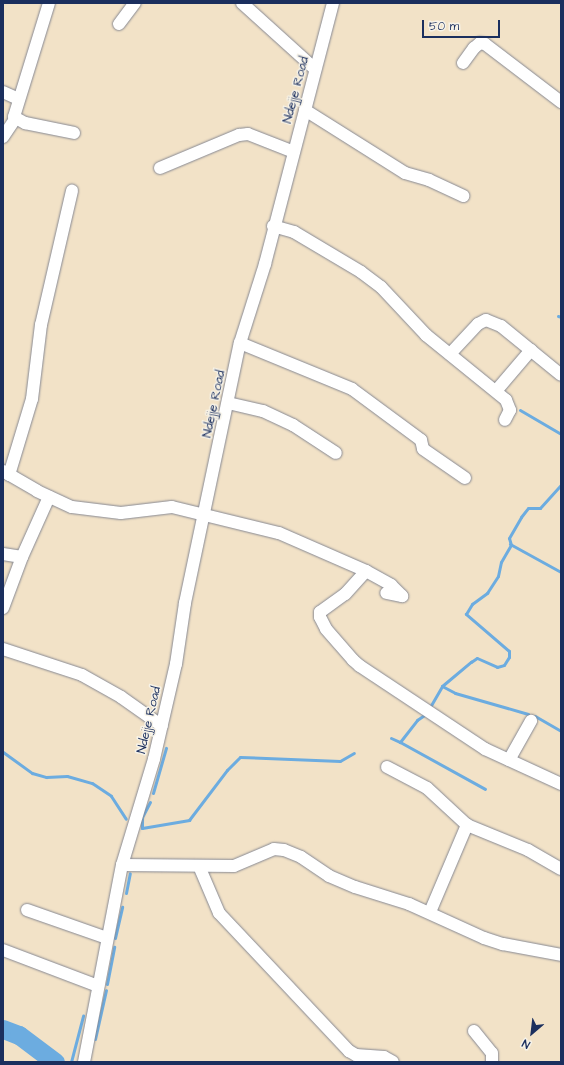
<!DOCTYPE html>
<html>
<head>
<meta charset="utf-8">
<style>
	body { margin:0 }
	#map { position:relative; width:564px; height:1065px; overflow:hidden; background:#f2e2c7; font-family:"Architects Daughter",sans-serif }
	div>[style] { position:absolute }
	.stream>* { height:3px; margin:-1.5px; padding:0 1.5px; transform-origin:1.5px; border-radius:1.5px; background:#6cace0 }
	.river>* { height:19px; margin:-9.5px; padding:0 9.5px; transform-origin:9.5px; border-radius:9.5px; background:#6cace0 }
	.roads { filter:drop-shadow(0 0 1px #868892) drop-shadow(0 0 1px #868892) }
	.minor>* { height:12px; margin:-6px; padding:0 6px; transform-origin:6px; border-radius:6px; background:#fff }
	span { translate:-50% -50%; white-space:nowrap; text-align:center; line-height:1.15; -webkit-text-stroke:3px #f7f3e8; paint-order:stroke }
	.street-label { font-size:13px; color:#1b2f5e }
	.frame { position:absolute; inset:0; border:4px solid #1b2f5e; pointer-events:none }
	.north { position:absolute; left:512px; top:1013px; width:40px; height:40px; -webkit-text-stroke:3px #f7f3e8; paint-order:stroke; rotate:208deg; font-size:11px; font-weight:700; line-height:16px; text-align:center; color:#1b2f5e }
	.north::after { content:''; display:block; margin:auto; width:14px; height:18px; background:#1b2f5e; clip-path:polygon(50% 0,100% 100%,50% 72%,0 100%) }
	.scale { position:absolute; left:422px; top:20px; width:78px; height:18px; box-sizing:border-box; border:2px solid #1b2f5e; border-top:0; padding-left:5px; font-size:12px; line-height:14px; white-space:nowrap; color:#1b2f5e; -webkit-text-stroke:3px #f7f3e8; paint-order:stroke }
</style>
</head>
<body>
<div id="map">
	<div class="stream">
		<i style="left:558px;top:316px;width:3px;rotate:18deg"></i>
		<i style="left:520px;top:410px;width:48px;rotate:30.3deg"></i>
		<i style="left:510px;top:544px;width:58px;rotate:28.8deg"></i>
		<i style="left:442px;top:686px;width:15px;rotate:28deg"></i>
		<i style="left:455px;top:693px;width:76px;rotate:16deg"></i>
		<i style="left:430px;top:707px;width:24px;rotate:-60deg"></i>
		<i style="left:442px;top:686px;width:38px;rotate:-40deg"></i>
		<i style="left:471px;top:662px;width:7px;rotate:-34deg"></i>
		<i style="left:477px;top:658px;width:22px;rotate:24deg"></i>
		<i style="left:497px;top:667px;width:7px;rotate:-16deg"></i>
		<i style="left:504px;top:665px;width:9px;rotate:-58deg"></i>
		<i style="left:509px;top:657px;width:6px;rotate:-90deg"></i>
		<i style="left:509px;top:651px;width:57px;rotate:-139.3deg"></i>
		<i style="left:466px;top:614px;width:12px;rotate:-59deg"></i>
		<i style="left:472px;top:604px;width:19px;rotate:-36deg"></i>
		<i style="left:487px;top:593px;width:20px;rotate:-57deg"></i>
		<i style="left:498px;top:576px;width:14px;rotate:-78deg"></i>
		<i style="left:501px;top:562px;width:20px;rotate:-60deg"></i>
		<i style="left:511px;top:545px;width:7px;rotate:-106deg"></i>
		<i style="left:509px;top:538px;width:24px;rotate:-60deg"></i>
		<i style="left:521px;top:517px;width:11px;rotate:-52deg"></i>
		<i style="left:528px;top:508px;width:12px"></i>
		<i style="left:540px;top:508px;width:31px;rotate:-48deg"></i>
		<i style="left:535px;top:716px;width:30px;rotate:30deg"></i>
		<i style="left:391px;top:738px;width:10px;rotate:24deg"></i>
		<i style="left:400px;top:742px;width:28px;rotate:-52deg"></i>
		<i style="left:417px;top:720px;width:11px;rotate:-34deg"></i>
		<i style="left:400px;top:742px;width:97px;rotate:28.9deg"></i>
		<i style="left:3px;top:752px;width:36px;rotate:36deg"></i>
		<i style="left:32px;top:773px;width:15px;rotate:16deg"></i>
		<i style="left:46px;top:777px;width:21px;rotate:-3deg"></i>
		<i style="left:67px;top:776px;width:26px;rotate:16deg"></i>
		<i style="left:92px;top:783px;width:23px;rotate:34deg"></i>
		<i style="left:111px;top:796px;width:27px;rotate:57deg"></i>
		<i style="left:153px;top:793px;width:47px;rotate:-73.9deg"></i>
		<i style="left:150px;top:802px;width:17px;rotate:118deg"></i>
		<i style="left:142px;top:817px;width:11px;rotate:90deg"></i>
		<i style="left:142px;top:828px;width:48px;rotate:-9.7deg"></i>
		<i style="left:189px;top:820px;width:63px;rotate:-52.8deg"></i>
		<i style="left:227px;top:770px;width:18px;rotate:-45deg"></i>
		<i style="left:240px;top:757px;width:100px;rotate:2.3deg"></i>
		<i style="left:340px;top:761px;width:16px;rotate:-30deg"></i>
		<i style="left:126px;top:893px;width:20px;rotate:-79deg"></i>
		<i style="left:115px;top:938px;width:32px;rotate:-77deg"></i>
		<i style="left:107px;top:984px;width:38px;rotate:-79deg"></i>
		<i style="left:95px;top:1039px;width:50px;rotate:-77.3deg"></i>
		<i style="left:71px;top:1062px;width:48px;rotate:-75.4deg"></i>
	</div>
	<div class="river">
		<i style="left:3px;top:1029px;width:17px;rotate:21deg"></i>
		<i style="left:19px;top:1035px;width:45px;rotate:36.9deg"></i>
	</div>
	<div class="roads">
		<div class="minor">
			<i style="left:49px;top:3px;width:119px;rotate:107.1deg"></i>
			<i style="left:14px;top:117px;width:13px;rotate:29deg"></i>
			<i style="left:25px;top:123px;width:50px;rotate:11.5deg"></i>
			<i style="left:242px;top:3px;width:98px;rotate:42.1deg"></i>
			<i style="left:119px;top:24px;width:26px;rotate:-53deg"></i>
			<i style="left:463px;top:63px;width:19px;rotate:-54deg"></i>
			<i style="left:474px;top:48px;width:8px;rotate:-40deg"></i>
			<i style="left:480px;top:43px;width:5px;rotate:11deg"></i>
			<i style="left:485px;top:44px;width:96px;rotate:37.3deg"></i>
			<i style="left:3px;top:92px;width:17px;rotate:24deg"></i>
			<i style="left:305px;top:110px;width:118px;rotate:32.2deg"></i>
			<i style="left:405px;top:173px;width:25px;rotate:16deg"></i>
			<i style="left:429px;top:180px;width:38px;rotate:25deg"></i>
			<i style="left:3px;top:137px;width:22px;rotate:-56deg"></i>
			<i style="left:160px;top:168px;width:86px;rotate:-22.7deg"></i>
			<i style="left:239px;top:135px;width:9px;rotate:-6deg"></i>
			<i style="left:248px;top:134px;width:49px;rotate:21.4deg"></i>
			<i style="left:273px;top:226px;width:22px;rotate:16deg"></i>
			<i style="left:294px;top:232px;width:78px;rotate:30.8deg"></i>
			<i style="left:361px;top:272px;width:25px;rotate:37deg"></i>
			<i style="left:381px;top:287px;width:66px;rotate:46.8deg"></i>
			<i style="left:426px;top:335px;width:103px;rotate:39.1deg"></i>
			<i style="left:506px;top:400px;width:11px;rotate:68deg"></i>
			<i style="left:510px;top:410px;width:11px;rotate:117deg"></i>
			<i style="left:240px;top:343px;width:121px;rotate:22.3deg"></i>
			<i style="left:352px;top:389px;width:86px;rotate:36.5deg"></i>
			<i style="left:421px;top:440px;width:9px;rotate:77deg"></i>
			<i style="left:423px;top:449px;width:51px;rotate:34.6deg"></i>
			<i style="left:450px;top:354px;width:41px;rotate:-47deg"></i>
			<i style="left:478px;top:324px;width:9px;rotate:-27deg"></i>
			<i style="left:486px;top:320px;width:16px;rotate:22deg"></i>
			<i style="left:501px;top:326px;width:77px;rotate:39.2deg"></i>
			<i style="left:496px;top:391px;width:54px;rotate:-49.5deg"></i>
			<i style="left:228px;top:403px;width:36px;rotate:13deg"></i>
			<i style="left:263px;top:411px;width:33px;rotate:25deg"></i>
			<i style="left:293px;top:425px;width:51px;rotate:33.1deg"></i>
			<i style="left:3px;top:471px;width:39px;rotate:30deg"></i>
			<i style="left:37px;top:491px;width:38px;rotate:25deg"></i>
			<i style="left:72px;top:507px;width:49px;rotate:7deg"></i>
			<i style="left:121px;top:513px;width:51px;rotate:-6.7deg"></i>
			<i style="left:172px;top:507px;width:110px;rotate:13.7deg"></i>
			<i style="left:279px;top:533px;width:95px;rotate:23.6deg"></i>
			<i style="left:366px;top:571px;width:29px;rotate:29deg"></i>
			<i style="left:391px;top:585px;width:16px;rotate:45deg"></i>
			<i style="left:402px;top:596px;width:16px;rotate:-169deg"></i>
			<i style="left:9px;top:475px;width:79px;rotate:-73.2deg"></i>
			<i style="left:32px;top:399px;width:75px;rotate:-83.1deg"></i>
			<i style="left:41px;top:325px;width:138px;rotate:-77deg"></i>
			<i style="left:3px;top:554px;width:19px;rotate:9deg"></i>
			<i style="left:366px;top:571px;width:31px;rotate:132deg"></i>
			<i style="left:345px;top:594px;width:31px;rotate:144deg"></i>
			<i style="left:320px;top:612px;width:5px;rotate:90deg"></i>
			<i style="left:320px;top:617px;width:13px;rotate:63deg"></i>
			<i style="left:326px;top:629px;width:41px;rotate:48.9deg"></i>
			<i style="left:353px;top:660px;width:9px;rotate:41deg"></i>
			<i style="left:360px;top:666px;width:150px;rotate:33.6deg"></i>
			<i style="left:485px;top:749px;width:84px;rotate:24.7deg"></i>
			<i style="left:3px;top:608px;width:54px;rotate:-69.6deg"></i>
			<i style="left:22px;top:557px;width:66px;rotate:-65.8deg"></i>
			<i style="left:3px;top:649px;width:83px;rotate:18.2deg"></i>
			<i style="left:82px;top:675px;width:45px;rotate:29.4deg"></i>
			<i style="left:121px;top:697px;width:50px;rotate:35.3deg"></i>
			<i style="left:509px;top:760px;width:45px;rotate:-60.6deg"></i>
			<i style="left:387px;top:767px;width:45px;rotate:27.7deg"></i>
			<i style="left:427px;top:788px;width:54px;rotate:42.8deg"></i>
			<i style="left:467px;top:825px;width:66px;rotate:22.3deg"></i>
			<i style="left:528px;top:850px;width:38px;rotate:30deg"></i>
			<i style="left:122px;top:865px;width:112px;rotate:0.5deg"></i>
			<i style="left:234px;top:866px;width:43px;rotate:-23deg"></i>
			<i style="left:274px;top:849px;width:10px;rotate:6deg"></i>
			<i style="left:284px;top:850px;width:18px;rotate:22deg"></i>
			<i style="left:301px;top:857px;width:34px;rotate:34deg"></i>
			<i style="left:329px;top:876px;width:28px;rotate:23deg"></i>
			<i style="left:355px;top:887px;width:57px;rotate:17.5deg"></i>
			<i style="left:409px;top:904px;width:82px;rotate:24.4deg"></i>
			<i style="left:484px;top:938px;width:20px;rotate:18deg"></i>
			<i style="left:503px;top:944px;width:59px;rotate:10.7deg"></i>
			<i style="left:199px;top:866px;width:51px;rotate:66.9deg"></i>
			<i style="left:219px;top:913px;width:190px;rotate:46.7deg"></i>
			<i style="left:349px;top:1051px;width:8px;rotate:30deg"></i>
			<i style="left:356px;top:1055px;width:28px;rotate:4deg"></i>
			<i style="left:384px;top:1057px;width:10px;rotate:29deg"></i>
			<i style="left:27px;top:910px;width:85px;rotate:19.3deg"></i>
			<i style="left:430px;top:912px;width:95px;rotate:-67deg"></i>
			<i style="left:3px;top:950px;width:102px;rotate:20.8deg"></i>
			<i style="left:474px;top:1031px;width:28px;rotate:51deg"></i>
			<i style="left:492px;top:1053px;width:9px;rotate:90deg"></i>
			<i style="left:84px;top:1062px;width:201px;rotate:-79.1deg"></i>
			<i style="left:122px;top:865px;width:111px;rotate:-73.2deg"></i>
			<i style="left:154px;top:759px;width:98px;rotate:-77deg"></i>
			<i style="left:176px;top:664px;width:62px;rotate:-81.6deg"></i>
			<i style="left:185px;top:603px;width:266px;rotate:-78.1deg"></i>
			<i style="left:240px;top:343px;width:83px;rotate:-72.4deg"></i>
			<i style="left:265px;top:264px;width:270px;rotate:-75.4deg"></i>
		</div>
	</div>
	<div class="street-label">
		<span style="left:296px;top:90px;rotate:-75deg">Ndejje Road</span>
		<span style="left:214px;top:404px;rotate:-78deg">Ndejje Road</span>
		<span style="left:149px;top:720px;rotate:-77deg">Ndejje Road</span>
	</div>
	<div class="frame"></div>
	<div class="north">N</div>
	<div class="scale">50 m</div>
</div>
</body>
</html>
